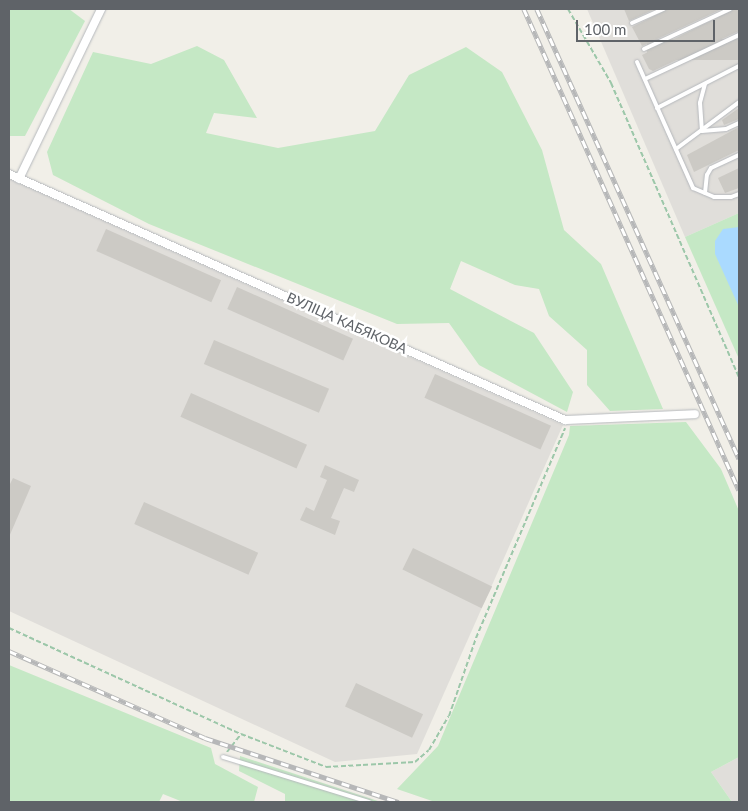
<!DOCTYPE html>
<html>
<head>
<meta charset="utf-8">
<style>
	body { margin:0 }
	#map { position:relative; width:748px; height:811px; overflow:hidden; background:#f1efe8; font-family:Lato,sans-serif }
	div>[style] { position:absolute }
	.industrial>* { inset:0; background:#e0deda }
	.green>* { inset:0; background:#c5e8c5 }
	.water>* { inset:0; background:#aadaff }
	.building>* { inset:0; background:#cccac5; transform-origin:0 0 }
	.path>* { height:2px; margin-top:-1px; transform-origin:0; background:repeating-linear-gradient(90deg,#9cc7a9 0 5px,transparent 0 7.5px) }
	.roads { filter:drop-shadow(0 0 1px #b5b8bc) drop-shadow(0 0 1px #b5b8bc) }
	.service>* { height:4px; margin:-2px; padding:0 2px; transform-origin:2px; border-radius:2px; background:#fff }
	.minor>* { height:8px; margin:-4px; padding:0 4px; transform-origin:4px; border-radius:4px; background:#fff }
	.rail>* { height:4.5px; margin-top:-2.25px; transform-origin:0; background:repeating-linear-gradient(90deg,#fff 0 8px,#b6b7b8 0 16px); box-sizing:border-box; border-block:1px solid #b6b7b8 }
	span { translate:-50% -50%; white-space:nowrap; text-align:center; line-height:1.15; -webkit-text-stroke:5px #fff; paint-order:stroke }
	.street-label { font-size:14px; color:#5f6368 }
	.frame { position:absolute; inset:0; border:10px solid #5f6368; pointer-events:none }
	.scale { position:absolute; left:576px; top:20px; width:139px; height:22px; box-sizing:border-box; border:2px solid #5f6368; border-top:0; padding-left:6px; font-size:15px; line-height:18px; white-space:nowrap; color:#5f6368; -webkit-text-stroke:4px #fff; paint-order:stroke }
</style>
</head>
<body>
<div id="map">
	<div class="industrial">
		<i style="clip-path:polygon(587px 9px,739px 9px,739px 213px,685px 237px)"></i>
		<i style="clip-path:polygon(9px 179px,563px 425px,417px 754px,335px 762px,9px 611px)"></i>
		<i style="clip-path:polygon(739px 757px,739px 802px,732px 802px,711px 772px)"></i>
	</div>
	<div class="green">
		<i style="clip-path:polygon(9px 9px,69px 9px,85px 21px,25px 136px,9px 136px)"></i>
		<i style="clip-path:polygon(197px 46px,224px 60px,257px 118px,214px 113px,206px 133px,278px 148px,375px 131px,409px 75px,466px 47px,502px 72px,542px 150px,564px 230px,601px 264px,663px 409px,610px 411px,587px 385px,587px 350px,549px 316px,539px 289px,515px 285px,461px 261px,450px 289px,534px 333px,573px 392px,567px 412px,479px 365px,449px 323px,397px 324px,149px 224px,53px 175px,47px 152px,93px 52px,151px 64px)"></i>
		<i style="clip-path:polygon(739px 213px,739px 359px,685px 237px)"></i>
		<i style="clip-path:polygon(686px 422px,721px 469px,739px 511px,739px 757px,711px 772px,732px 802px,435px 802px,397px 789px,438px 746px,569px 435px,570px 426px)"></i>
		<i style="clip-path:polygon(9px 665px,211px 748px,215px 764px,258px 787px,254px 802px,183px 802px,163px 794px,159px 802px,9px 802px)"></i>
		<i style="clip-path:polygon(240px 756px,381px 802px,285px 802px,285px 794px,239px 771px)"></i>
	</div>
	<div class="water">
		<i style="clip-path:polygon(739px 227px,739px 307px,715px 254px,715px 241px,723px 229px)"></i>
	</div>
	<div class="building">
		<i style="clip-path:polygon(624px 9px,655px 9px,629px 21px)"></i>
		<i style="clip-path:polygon(668px 9px,722px 9px,642px 46px,632px 27px)"></i>
		<i style="clip-path:polygon(734px 9px,739px 9px,739px 31px,653px 71px,649px 69px,642px 55px)"></i>
		<i style="left:739px;top:39px;width:21px;height:92px;rotate:90deg"></i>
		<i style="clip-path:polygon(739px 108px,739px 119px,724px 125px,722px 120px)"></i>
		<i style="clip-path:polygon(739px 127px,739px 150px,694px 172px,687px 155px)"></i>
		<i style="clip-path:polygon(739px 168px,739px 188px,725px 193px,718px 178px)"></i>
		<i style="left:106px;top:229px;width:126px;height:24px;rotate:24deg"></i>
		<i style="left:237px;top:287px;width:127px;height:24px;rotate:24deg"></i>
		<i style="left:214px;top:340px;width:125px;height:26px;rotate:23deg"></i>
		<i style="left:435px;top:374px;width:127px;height:26px;rotate:24deg"></i>
		<i style="left:191px;top:393px;width:127px;height:26px;rotate:24deg"></i>
		<i style="clip-path:polygon(325px 465px,359px 480px,354px 492px,344px 488px,331px 518px,340px 521px,335px 535px,300px 520px,306px 507px,314px 511px,327px 480px,320px 477px)"></i>
		<i style="clip-path:polygon(13px 478px,31px 486px,9px 537px,9px 486px)"></i>
		<i style="left:144px;top:502px;width:125px;height:24px;rotate:24deg"></i>
		<i style="left:413px;top:548px;width:88px;height:24px;rotate:26deg"></i>
		<i style="left:356px;top:683px;width:74px;height:26px;rotate:25deg"></i>
	</div>
	<div class="path">
		<i style="left:568px;top:9px;width:86px;rotate:59.8deg"></i>
		<i style="left:611px;top:83px;width:321px;rotate:66.5deg"></i>
		<i style="left:9px;top:628px;width:255px;rotate:24.6deg"></i>
		<i style="left:241px;top:734px;width:91px;rotate:21.2deg"></i>
		<i style="left:326px;top:767px;width:89px;rotate:-3.2deg"></i>
		<i style="left:415px;top:762px;width:18px;rotate:-41deg"></i>
		<i style="left:429px;top:750px;width:39px;rotate:-60deg"></i>
		<i style="left:449px;top:716px;width:83px;rotate:-70.9deg"></i>
		<i style="left:476px;top:638px;width:228px;rotate:-67deg"></i>
		<i style="left:227px;top:752px;width:23px;rotate:-52deg"></i>
	</div>
	<div class="roads">
		<div class="service">
			<i style="left:632px;top:23px;width:35px;rotate:-24deg"></i>
			<i style="left:644px;top:49px;width:95px;rotate:-24.9deg"></i>
			<i style="left:637px;top:62px;width:138px;rotate:66deg"></i>
			<i style="left:693px;top:188px;width:23px;rotate:23deg"></i>
			<i style="left:714px;top:197px;width:17px"></i>
			<i style="left:731px;top:197px;width:9px;rotate:-21deg"></i>
			<i style="left:645px;top:79px;width:104px;rotate:-25.1deg"></i>
			<i style="left:705px;top:84px;width:20px;rotate:105deg"></i>
			<i style="left:700px;top:103px;width:28px;rotate:86deg"></i>
			<i style="left:702px;top:131px;width:24px;rotate:-5deg"></i>
			<i style="left:726px;top:129px;width:14px;rotate:-25deg"></i>
			<i style="left:657px;top:108px;width:92px;rotate:-27.1deg"></i>
			<i style="left:676px;top:149px;width:79px;rotate:-36.7deg"></i>
			<i style="left:705px;top:193px;width:18px;rotate:-84deg"></i>
			<i style="left:707px;top:175px;width:8px;rotate:-60deg"></i>
			<i style="left:711px;top:168px;width:31px;rotate:-25deg"></i>
			<i style="left:223px;top:757px;width:153px;rotate:17.1deg"></i>
		</div>
		<div class="minor">
			<i style="left:9px;top:174px;width:608px;rotate:23.87deg"></i>
			<i style="left:565px;top:420px;width:130px;rotate:-2.6deg"></i>
			<i style="left:19px;top:179px;width:189px;rotate:-64.2deg"></i>
		</div>
	</div>
	<div class="rail">
		<i style="left:524px;top:9px;width:527px;rotate:65.92deg"></i>
		<i style="left:537px;top:9px;width:493px;rotate:65.8deg"></i>
		<i style="left:9px;top:651px;width:214px;rotate:23.9deg"></i>
		<i style="left:205px;top:738px;width:204px;rotate:18.3deg"></i>
	</div>
	<div class="street-label">
		<span style="left:347px;top:323px;rotate:24deg">ВУЛІЦА КАБЯКОВА</span>
	</div>
	<div class="frame"></div>
	<div class="scale">100 m</div>
</div>
</body>
</html>
